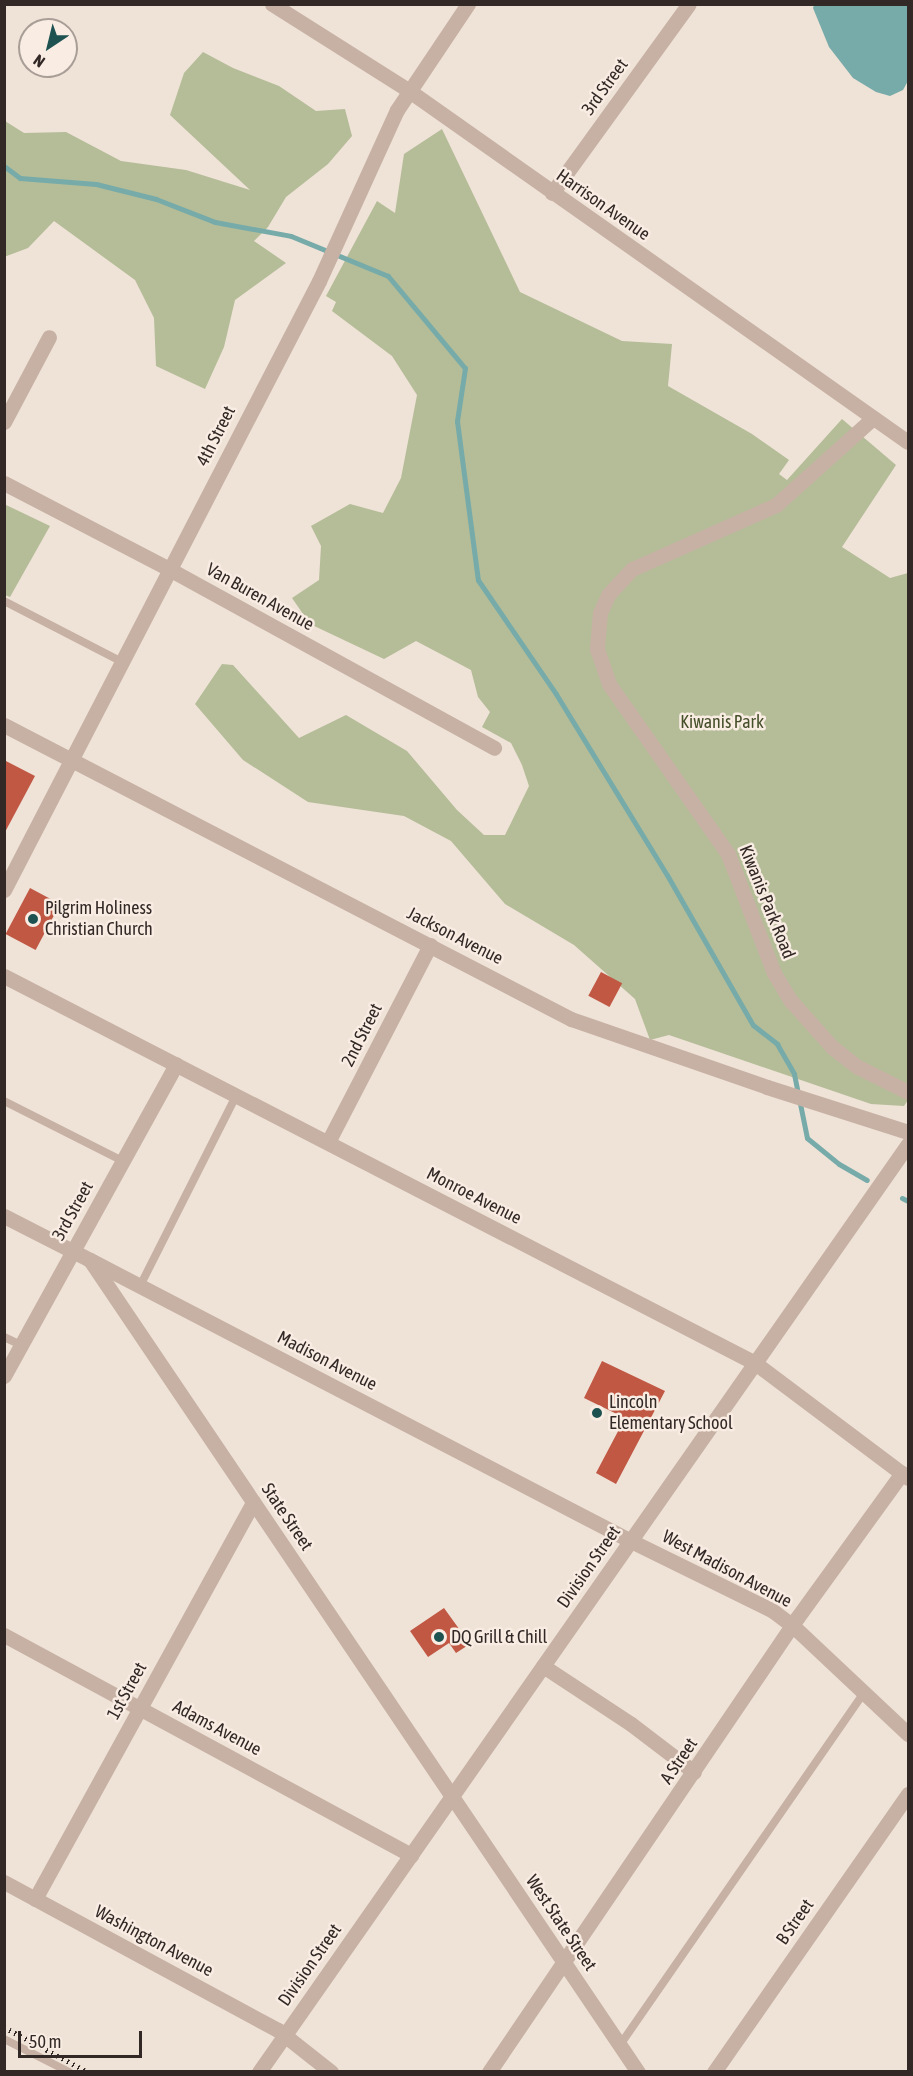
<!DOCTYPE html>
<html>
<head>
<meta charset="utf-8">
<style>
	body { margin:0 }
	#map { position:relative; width:913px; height:2076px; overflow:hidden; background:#efe2d7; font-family:"Asap Condensed",sans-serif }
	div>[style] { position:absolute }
	.green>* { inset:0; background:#b4bd98 }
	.water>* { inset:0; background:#77aba9 }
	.stream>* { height:5px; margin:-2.5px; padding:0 2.5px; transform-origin:2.5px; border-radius:2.5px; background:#77aba9 }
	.building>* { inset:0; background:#c15844; transform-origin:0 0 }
	.service>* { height:8px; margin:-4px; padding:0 4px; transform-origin:4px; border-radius:4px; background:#c7b1a4 }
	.minor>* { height:15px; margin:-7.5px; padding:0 7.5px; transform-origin:7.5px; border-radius:7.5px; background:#c7b1a4 }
	.tertiary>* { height:15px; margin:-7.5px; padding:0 7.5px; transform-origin:7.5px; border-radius:7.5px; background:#c7b1a4 }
	.rail>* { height:4.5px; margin-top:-2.25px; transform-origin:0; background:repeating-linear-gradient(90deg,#322825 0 1.5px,transparent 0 6px) }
	.dots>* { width:16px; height:16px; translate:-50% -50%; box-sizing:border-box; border:3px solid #f8ece3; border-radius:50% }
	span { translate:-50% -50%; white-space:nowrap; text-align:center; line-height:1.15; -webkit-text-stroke:5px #f8ece3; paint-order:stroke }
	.street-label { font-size:18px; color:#322825 }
	.park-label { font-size:18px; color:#454f2a }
	.poi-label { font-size:18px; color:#322825 }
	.left { translate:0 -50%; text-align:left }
	.frame { position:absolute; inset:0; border:6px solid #322825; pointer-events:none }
	.north { position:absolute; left:18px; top:18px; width:60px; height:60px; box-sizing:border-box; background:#f8ece3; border:2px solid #a99e97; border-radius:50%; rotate:215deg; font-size:16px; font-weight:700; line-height:24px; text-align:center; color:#322825 }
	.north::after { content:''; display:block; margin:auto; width:21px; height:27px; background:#1d5251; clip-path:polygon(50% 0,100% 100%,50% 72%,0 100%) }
	.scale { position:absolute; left:18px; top:2031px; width:124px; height:27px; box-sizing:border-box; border:3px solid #322825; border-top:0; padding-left:8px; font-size:18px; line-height:21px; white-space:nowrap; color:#322825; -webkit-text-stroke:4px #f8ece3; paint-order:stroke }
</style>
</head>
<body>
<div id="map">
	<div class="green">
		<i style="clip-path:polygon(203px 52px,233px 68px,279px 86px,316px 111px,345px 109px,352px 136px,328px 164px,286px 197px,268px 227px,254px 241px,286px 263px,235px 300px,224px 347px,205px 389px,156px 366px,154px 318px,135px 280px,54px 221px,28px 248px,4px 257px,5px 121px,24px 133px,66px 132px,121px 161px,186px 170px,250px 190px,170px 115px,184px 73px)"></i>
		<i style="clip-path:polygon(442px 129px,520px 292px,622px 341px,672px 344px,668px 386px,752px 434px,789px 460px,779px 474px,787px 480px,842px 419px,896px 465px,842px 547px,890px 578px,908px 573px,908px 1100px,904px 1106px,871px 1104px,669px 1035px,650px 1040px,635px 999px,574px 945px,505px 904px,451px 841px,404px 816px,308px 802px,243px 760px,195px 704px,222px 664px,233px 665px,299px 738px,346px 715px,407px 751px,457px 810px,484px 835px,505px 835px,529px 786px,522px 765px,511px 743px,482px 727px,490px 712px,478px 697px,471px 670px,416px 641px,384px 659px,310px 624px,292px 598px,319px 580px,321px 546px,311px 526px,350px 504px,383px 513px,401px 478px,417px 395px,392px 356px,332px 311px,336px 302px,326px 296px,377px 201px,395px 213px,404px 154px)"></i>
		<i style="clip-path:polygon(4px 504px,50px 526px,10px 597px,5px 595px)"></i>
	</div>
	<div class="water">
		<i style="clip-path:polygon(814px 5px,908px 5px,908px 81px,903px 90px,890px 96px,876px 92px,853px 78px,829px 47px,813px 8px)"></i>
	</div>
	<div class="stream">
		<i style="left:4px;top:166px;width:20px;rotate:37deg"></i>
		<i style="left:20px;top:178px;width:76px;rotate:4.5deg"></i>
		<i style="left:96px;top:184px;width:62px;rotate:14deg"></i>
		<i style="left:156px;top:199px;width:63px;rotate:21.3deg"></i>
		<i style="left:215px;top:222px;width:77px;rotate:10.4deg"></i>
		<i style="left:291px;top:236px;width:105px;rotate:22.4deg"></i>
		<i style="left:388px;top:276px;width:120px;rotate:50.1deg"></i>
		<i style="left:465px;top:368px;width:54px;rotate:98.6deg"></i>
		<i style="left:457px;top:421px;width:160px;rotate:82.5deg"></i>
		<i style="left:478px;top:580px;width:138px;rotate:55.6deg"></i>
		<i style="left:556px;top:694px;width:212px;rotate:58.5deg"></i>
		<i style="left:667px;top:875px;width:173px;rotate:60.2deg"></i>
		<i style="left:753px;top:1025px;width:31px;rotate:38deg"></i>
		<i style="left:777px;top:1044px;width:34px;rotate:60deg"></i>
		<i style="left:794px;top:1074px;width:65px;rotate:78.5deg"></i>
		<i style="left:807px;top:1138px;width:41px;rotate:39.1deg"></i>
		<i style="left:839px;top:1164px;width:32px;rotate:30deg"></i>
		<i style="left:902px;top:1198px;width:7px;rotate:27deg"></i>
	</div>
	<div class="building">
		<i style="clip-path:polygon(4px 760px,35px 776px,4px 834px)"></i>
		<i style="left:30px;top:888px;width:34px;height:52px;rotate:28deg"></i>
		<i style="left:601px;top:972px;width:24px;height:27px;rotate:28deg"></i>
		<i style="clip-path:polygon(602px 1361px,665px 1391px,616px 1484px,596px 1473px,625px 1418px,584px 1398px)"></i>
		<i style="clip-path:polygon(444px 1608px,470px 1644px,456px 1653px,449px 1643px,428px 1657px,410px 1631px)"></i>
	</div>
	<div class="service">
		<i style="left:4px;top:601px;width:133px;rotate:27.3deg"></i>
		<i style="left:4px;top:1101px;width:133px;rotate:26.8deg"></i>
		<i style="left:140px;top:1286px;width:213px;rotate:-63.2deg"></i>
		<i style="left:4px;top:1337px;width:19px;rotate:25deg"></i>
		<i style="left:4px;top:2039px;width:73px;rotate:26.9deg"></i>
		<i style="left:620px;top:2045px;width:429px;rotate:-55.3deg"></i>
	</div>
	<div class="minor">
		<i style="left:272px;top:4px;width:161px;rotate:32.3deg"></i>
		<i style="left:408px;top:90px;width:611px;rotate:35.15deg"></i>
		<i style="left:552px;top:193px;width:233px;rotate:-54.1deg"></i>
		<i style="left:873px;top:418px;width:130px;rotate:138.1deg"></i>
		<i style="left:776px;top:505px;width:158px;rotate:156deg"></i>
		<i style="left:632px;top:569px;width:35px;rotate:133deg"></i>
		<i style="left:608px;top:595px;width:20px;rotate:114deg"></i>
		<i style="left:600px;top:613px;width:36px;rotate:95deg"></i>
		<i style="left:597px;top:649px;width:37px;rotate:71deg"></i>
		<i style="left:609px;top:684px;width:208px;rotate:55deg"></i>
		<i style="left:728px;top:854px;width:128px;rotate:68.9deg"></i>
		<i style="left:774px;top:973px;width:33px;rotate:59deg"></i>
		<i style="left:791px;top:1001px;width:62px;rotate:48.3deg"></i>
		<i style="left:832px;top:1047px;width:33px;rotate:38deg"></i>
		<i style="left:858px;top:1067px;width:56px;rotate:26.6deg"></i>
		<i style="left:4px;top:422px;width:96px;rotate:-62.1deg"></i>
		<i style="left:4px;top:483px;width:186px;rotate:27.5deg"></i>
		<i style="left:169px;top:569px;width:371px;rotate:28.8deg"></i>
		<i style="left:4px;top:725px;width:639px;rotate:27.41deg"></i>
		<i style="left:571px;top:1019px;width:207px;rotate:19.1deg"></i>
		<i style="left:767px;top:1087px;width:148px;rotate:17.7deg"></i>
		<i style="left:4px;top:976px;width:845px;rotate:27.26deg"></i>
		<i style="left:755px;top:1363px;width:191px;rotate:36.9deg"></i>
		<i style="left:328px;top:1142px;width:222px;rotate:-62.6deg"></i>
		<i style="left:90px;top:1260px;width:610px;rotate:27.45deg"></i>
		<i style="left:631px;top:1541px;width:158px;rotate:26.2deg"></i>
		<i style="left:773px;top:1611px;width:25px;rotate:37deg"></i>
		<i style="left:793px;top:1626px;width:158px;rotate:43.2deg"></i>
		<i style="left:4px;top:1376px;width:356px;rotate:-61.1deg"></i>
		<i style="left:4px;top:1635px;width:463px;rotate:28.4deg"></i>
		<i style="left:543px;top:1666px;width:105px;rotate:33.4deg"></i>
		<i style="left:631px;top:1724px;width:79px;rotate:37.3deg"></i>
		<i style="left:4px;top:1882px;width:311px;rotate:28.4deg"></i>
		<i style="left:278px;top:2030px;width:68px;rotate:38.4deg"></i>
		<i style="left:35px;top:1899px;width:453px;rotate:-61.2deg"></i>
		<i style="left:259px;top:2072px;width:1132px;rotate:-55.03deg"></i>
		<i style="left:489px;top:2072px;width:549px;rotate:-55.85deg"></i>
		<i style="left:797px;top:1618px;width:179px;rotate:-54.1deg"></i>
		<i style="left:714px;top:2072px;width:339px;rotate:-55.1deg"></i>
	</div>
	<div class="tertiary">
		<i style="left:4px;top:890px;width:686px;rotate:-62.65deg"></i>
		<i style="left:319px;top:281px;width:188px;rotate:-65.5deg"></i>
		<i style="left:397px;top:110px;width:128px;rotate:-56.2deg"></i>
		<i style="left:4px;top:1216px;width:97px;rotate:27.1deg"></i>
		<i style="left:90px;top:1260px;width:980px;rotate:55.99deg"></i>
	</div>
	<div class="rail">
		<i style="left:4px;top:2027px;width:95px;rotate:28.2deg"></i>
	</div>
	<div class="dots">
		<i style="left:33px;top:919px;background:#1d5251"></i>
		<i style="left:597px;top:1413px;background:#1d5251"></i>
		<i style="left:439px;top:1637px;background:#1d5251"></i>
	</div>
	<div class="street-label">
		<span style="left:605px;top:87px;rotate:-54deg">3rd Street</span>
		<span style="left:603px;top:205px;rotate:35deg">Harrison Avenue</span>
		<span style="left:216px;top:436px;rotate:-63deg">4th Street</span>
		<span style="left:260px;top:597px;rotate:29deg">Van Buren Avenue</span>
		<span style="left:767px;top:902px;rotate:68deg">Kiwanis Park Road</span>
		<span style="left:455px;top:936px;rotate:27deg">Jackson Avenue</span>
		<span style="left:362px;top:1035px;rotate:-63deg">2nd Street</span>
		<span style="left:474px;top:1196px;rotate:27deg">Monroe Avenue</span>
		<span style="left:73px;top:1211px;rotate:-61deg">3rd Street</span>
		<span style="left:327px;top:1361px;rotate:27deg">Madison Avenue</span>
		<span style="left:287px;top:1517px;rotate:56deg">State Street</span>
		<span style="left:589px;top:1567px;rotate:-55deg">Division Street</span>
		<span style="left:727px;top:1569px;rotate:28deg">West Madison Avenue</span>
		<span style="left:127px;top:1691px;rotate:-61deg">1st Street</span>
		<span style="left:217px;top:1728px;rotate:28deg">Adams Avenue</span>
		<span style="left:679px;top:1761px;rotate:-56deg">A Street</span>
		<span style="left:795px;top:1922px;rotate:-55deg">B Street</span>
		<span style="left:561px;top:1923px;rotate:56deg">West State Street</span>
		<span style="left:154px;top:1941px;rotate:28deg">Washington Avenue</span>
		<span style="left:310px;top:1965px;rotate:-55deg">Division Street</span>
	</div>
	<div class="park-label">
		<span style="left:722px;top:722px">Kiwanis Park</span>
	</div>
	<div class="poi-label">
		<span class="left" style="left:45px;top:919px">Pilgrim Holiness<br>Christian Church</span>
		<span class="left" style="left:609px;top:1413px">Lincoln<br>Elementary School</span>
		<span class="left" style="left:451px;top:1637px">DQ Grill &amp; Chill</span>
	</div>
	<div class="frame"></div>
	<div class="north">N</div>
	<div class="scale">50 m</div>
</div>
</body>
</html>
